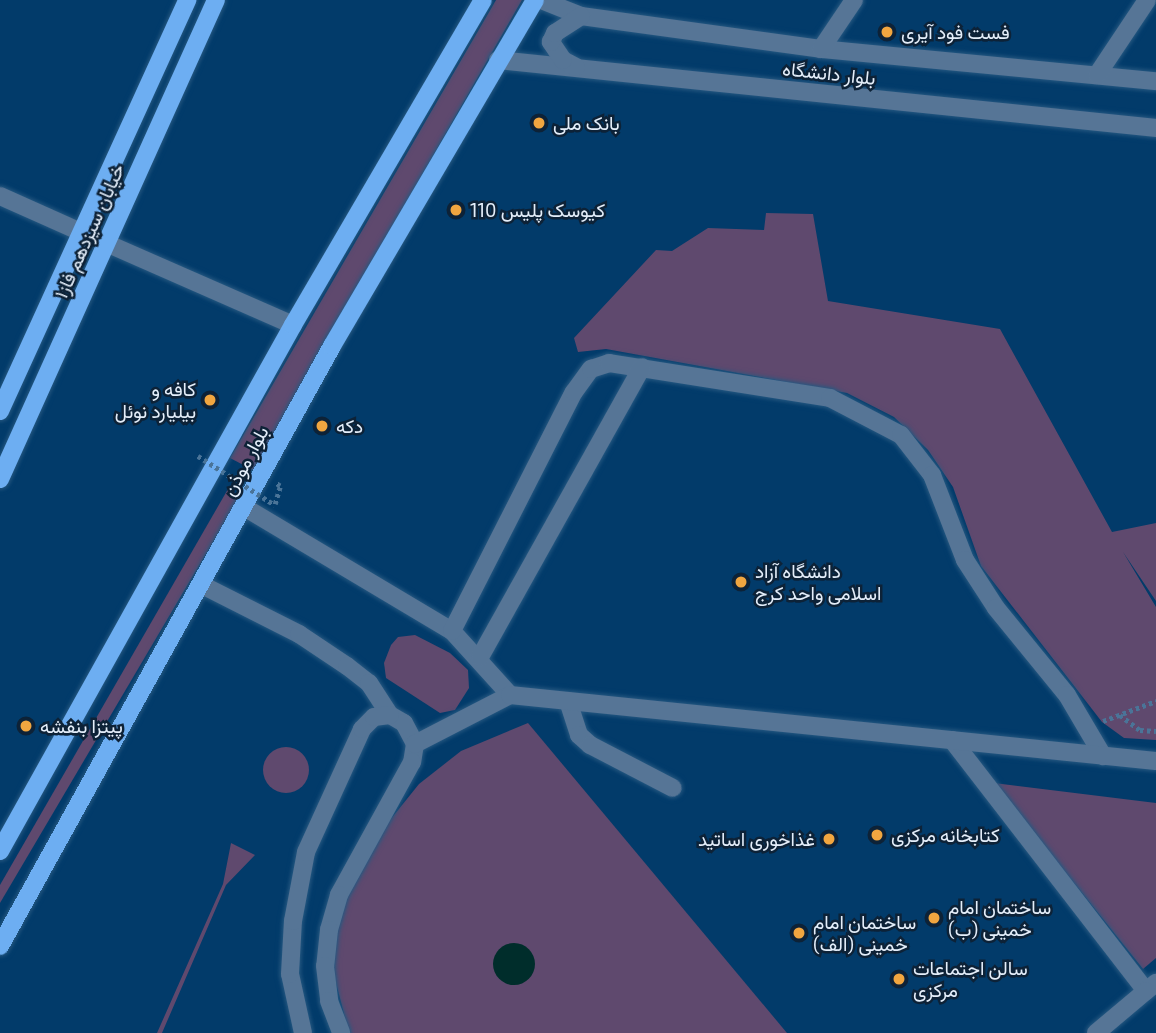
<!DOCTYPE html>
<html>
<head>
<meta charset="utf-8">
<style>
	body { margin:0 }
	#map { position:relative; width:1156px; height:1033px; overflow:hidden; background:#023b6a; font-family:"Exo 2",Vazirmatn,sans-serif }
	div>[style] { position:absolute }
	.green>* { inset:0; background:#5f496e }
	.round { border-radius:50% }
	.water>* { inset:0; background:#002d2b }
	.path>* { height:4.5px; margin-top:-2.25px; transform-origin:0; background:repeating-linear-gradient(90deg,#4a7498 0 3.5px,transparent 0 7px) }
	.roads { filter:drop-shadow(0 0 2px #265881) drop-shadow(0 0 2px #265881) }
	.minor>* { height:18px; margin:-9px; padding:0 9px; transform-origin:9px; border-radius:9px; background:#567596 }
	.major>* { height:18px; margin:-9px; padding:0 9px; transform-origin:9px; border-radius:9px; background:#6daef2 }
	.path-bridge>* { height:4.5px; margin-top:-2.25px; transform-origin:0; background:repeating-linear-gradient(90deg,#4a7498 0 3.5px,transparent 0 7px) }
	.dots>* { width:19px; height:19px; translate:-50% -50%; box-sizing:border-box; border:4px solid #0d2237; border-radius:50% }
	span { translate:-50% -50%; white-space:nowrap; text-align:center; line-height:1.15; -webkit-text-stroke:5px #0d2237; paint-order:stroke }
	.poi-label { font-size:19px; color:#e4eefa }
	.left { translate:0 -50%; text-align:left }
	.right { translate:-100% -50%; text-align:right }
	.street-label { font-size:19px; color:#e4eefa }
</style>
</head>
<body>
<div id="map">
	<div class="green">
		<i style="clip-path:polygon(496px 0,522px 0,253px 470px,230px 458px)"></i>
		<i style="clip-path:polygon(766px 213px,813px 214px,828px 301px,1000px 329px,1112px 532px,1156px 523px,1156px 601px,1123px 552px,1156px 607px,1156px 740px,1124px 738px,1102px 722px,981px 566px,953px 487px,928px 450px,894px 417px,847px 393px,606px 349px,578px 352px,574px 338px,656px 250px,672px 251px,708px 228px,764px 230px)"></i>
		<i style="clip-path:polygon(228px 489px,240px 496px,0 903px,0 885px)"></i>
		<i style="clip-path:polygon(415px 635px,450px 653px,468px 670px,469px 688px,455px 710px,440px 713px,386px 678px,384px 663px,391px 645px,398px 637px)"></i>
		<i style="clip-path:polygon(528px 723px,787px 1033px,349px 1033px,334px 975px,335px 936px,341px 902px,365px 851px,419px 784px,461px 751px)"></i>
		<i class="round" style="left:263px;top:747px;width:46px;height:46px"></i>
		<i style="clip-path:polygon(994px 783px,1156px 803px,1156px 958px,1143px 969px)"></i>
		<i style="clip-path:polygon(231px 843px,255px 855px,226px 885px,162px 1033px,157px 1033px,223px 884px)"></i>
	</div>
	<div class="water">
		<i class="round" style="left:493px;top:943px;width:42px;height:42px"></i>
	</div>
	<div class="path">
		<i style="left:275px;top:504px;width:19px;rotate:-74deg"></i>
		<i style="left:280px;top:486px;width:4px;rotate:-146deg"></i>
		<i style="left:1120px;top:715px;width:25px;rotate:37deg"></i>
		<i style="left:1140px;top:730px;width:16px;rotate:4deg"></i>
		<i style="left:1103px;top:721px;width:57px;rotate:-20.7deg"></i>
	</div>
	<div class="roads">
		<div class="minor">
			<i style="left:541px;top:0;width:43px;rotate:21.8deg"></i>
			<i style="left:581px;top:16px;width:242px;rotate:7.8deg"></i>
			<i style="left:821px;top:49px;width:337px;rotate:5.5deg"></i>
			<i style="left:821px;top:49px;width:59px;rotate:-56deg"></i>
			<i style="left:498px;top:60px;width:662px;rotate:5.9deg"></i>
			<i style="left:576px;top:67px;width:15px;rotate:-152deg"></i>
			<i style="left:563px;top:60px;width:22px;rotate:-124deg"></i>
			<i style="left:551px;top:42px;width:10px;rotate:-66deg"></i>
			<i style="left:555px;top:33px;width:31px;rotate:-33deg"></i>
			<i style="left:1097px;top:75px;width:90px;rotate:-56.3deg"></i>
			<i style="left:0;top:196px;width:89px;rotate:24deg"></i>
			<i style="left:106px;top:243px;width:204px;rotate:23.7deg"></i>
			<i style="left:244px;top:507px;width:242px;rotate:30.8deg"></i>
			<i style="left:452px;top:631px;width:86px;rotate:47.8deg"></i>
			<i style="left:202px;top:585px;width:109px;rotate:26.8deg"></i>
			<i style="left:299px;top:634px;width:58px;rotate:33.7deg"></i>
			<i style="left:347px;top:666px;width:28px;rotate:38deg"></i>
			<i style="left:369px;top:683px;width:38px;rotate:57deg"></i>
			<i style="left:390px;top:715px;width:16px;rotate:30deg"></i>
			<i style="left:404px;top:723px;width:24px;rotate:62deg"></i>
			<i style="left:415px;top:744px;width:18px;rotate:99deg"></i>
			<i style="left:412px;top:762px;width:152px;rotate:118.8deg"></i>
			<i style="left:339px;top:895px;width:36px;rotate:106deg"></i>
			<i style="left:329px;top:930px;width:36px;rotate:96deg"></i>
			<i style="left:325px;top:966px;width:35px;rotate:83deg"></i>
			<i style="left:329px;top:1001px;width:34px;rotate:69deg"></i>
			<i style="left:452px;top:631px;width:268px;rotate:-63deg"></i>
			<i style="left:574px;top:392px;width:29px;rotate:-54deg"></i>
			<i style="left:591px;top:369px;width:19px;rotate:-18deg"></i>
			<i style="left:609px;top:363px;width:224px;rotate:9deg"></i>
			<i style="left:830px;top:398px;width:80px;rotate:27.5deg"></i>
			<i style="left:901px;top:435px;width:51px;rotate:52.2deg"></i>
			<i style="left:932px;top:475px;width:91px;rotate:68.8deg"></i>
			<i style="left:965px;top:560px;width:57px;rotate:57.1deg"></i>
			<i style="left:996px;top:608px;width:112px;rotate:50.8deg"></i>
			<i style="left:1067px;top:695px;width:71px;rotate:59.5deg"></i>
			<i style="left:480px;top:657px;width:332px;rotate:-60.8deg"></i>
			<i style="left:568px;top:701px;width:36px;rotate:72deg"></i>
			<i style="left:579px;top:735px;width:15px;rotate:42deg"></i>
			<i style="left:590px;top:745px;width:93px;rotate:27.4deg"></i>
			<i style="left:952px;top:740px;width:317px;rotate:52.3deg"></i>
			<i style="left:1146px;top:991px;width:13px;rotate:-39deg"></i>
			<i style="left:415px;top:744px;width:107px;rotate:-27.3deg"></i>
			<i style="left:510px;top:695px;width:649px;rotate:5.83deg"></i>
			<i style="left:303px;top:1033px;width:60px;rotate:-102.4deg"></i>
			<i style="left:290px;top:974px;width:53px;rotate:-86.8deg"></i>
			<i style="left:293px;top:921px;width:70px;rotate:-79.3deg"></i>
			<i style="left:306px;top:852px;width:135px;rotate:-65.5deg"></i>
			<i style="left:362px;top:729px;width:17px;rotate:-45deg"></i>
			<i style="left:374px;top:717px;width:16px;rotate:-7deg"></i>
			<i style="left:1096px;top:1033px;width:65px;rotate:-40deg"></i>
		</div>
		<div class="major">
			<i style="left:0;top:411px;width:452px;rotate:-65.5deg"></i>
			<i style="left:0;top:479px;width:525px;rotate:-65.73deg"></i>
			<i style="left:0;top:851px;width:602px;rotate:-60.88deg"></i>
			<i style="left:293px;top:325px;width:376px;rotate:-59.7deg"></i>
			<i style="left:0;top:946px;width:686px;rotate:-61.04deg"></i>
			<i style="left:332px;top:346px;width:401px;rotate:-59.6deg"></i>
		</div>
	</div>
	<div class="path-bridge">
		<i style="left:198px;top:456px;width:91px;rotate:32.5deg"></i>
	</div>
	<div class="dots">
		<i style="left:887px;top:32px;background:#f1a640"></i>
		<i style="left:539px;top:123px;background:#f1a640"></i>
		<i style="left:456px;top:210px;background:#f1a640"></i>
		<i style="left:210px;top:400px;background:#f1a640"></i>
		<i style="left:322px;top:426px;background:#f1a640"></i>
		<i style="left:741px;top:582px;background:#f1a640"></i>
		<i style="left:26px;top:726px;background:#f1a640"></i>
		<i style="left:877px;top:835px;background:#f1a640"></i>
		<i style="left:829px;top:839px;background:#f1a640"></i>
		<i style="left:934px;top:918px;background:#f1a640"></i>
		<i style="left:799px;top:933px;background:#f1a640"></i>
		<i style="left:899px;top:979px;background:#f1a640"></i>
	</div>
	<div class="poi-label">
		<span class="left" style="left:901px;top:32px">فست فود آیری</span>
		<span class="left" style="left:553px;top:123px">بانک ملی</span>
		<span class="left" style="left:470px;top:210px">کیوسک پلیس 110</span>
		<span class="right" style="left:196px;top:400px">کافه و<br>بیلیارد نوئل</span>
		<span class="left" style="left:336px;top:426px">دکه</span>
		<span class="left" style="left:755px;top:582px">دانشگاه آزاد<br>اسلامی واحد کرج</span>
		<span class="left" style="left:40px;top:726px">پیتزا بنفشه</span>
		<span class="left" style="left:891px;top:835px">کتابخانه مرکزی</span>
		<span class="right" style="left:815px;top:839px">غذاخوری اساتید</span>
		<span class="left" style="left:948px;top:918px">ساختمان امام<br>خمینی (ب)</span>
		<span class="left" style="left:813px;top:933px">ساختمان امام<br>خمینی (الف)</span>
		<span class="left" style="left:913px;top:979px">سالن اجتماعات<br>مرکزی</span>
	</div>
	<div class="street-label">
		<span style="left:829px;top:73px;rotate:6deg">بلوار دانشگاه</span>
		<span style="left:89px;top:231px;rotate:-66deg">خیابان سیزدهم فاز۱</span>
		<span style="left:245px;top:461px;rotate:-62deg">بلوار موذن</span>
	</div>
</div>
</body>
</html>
